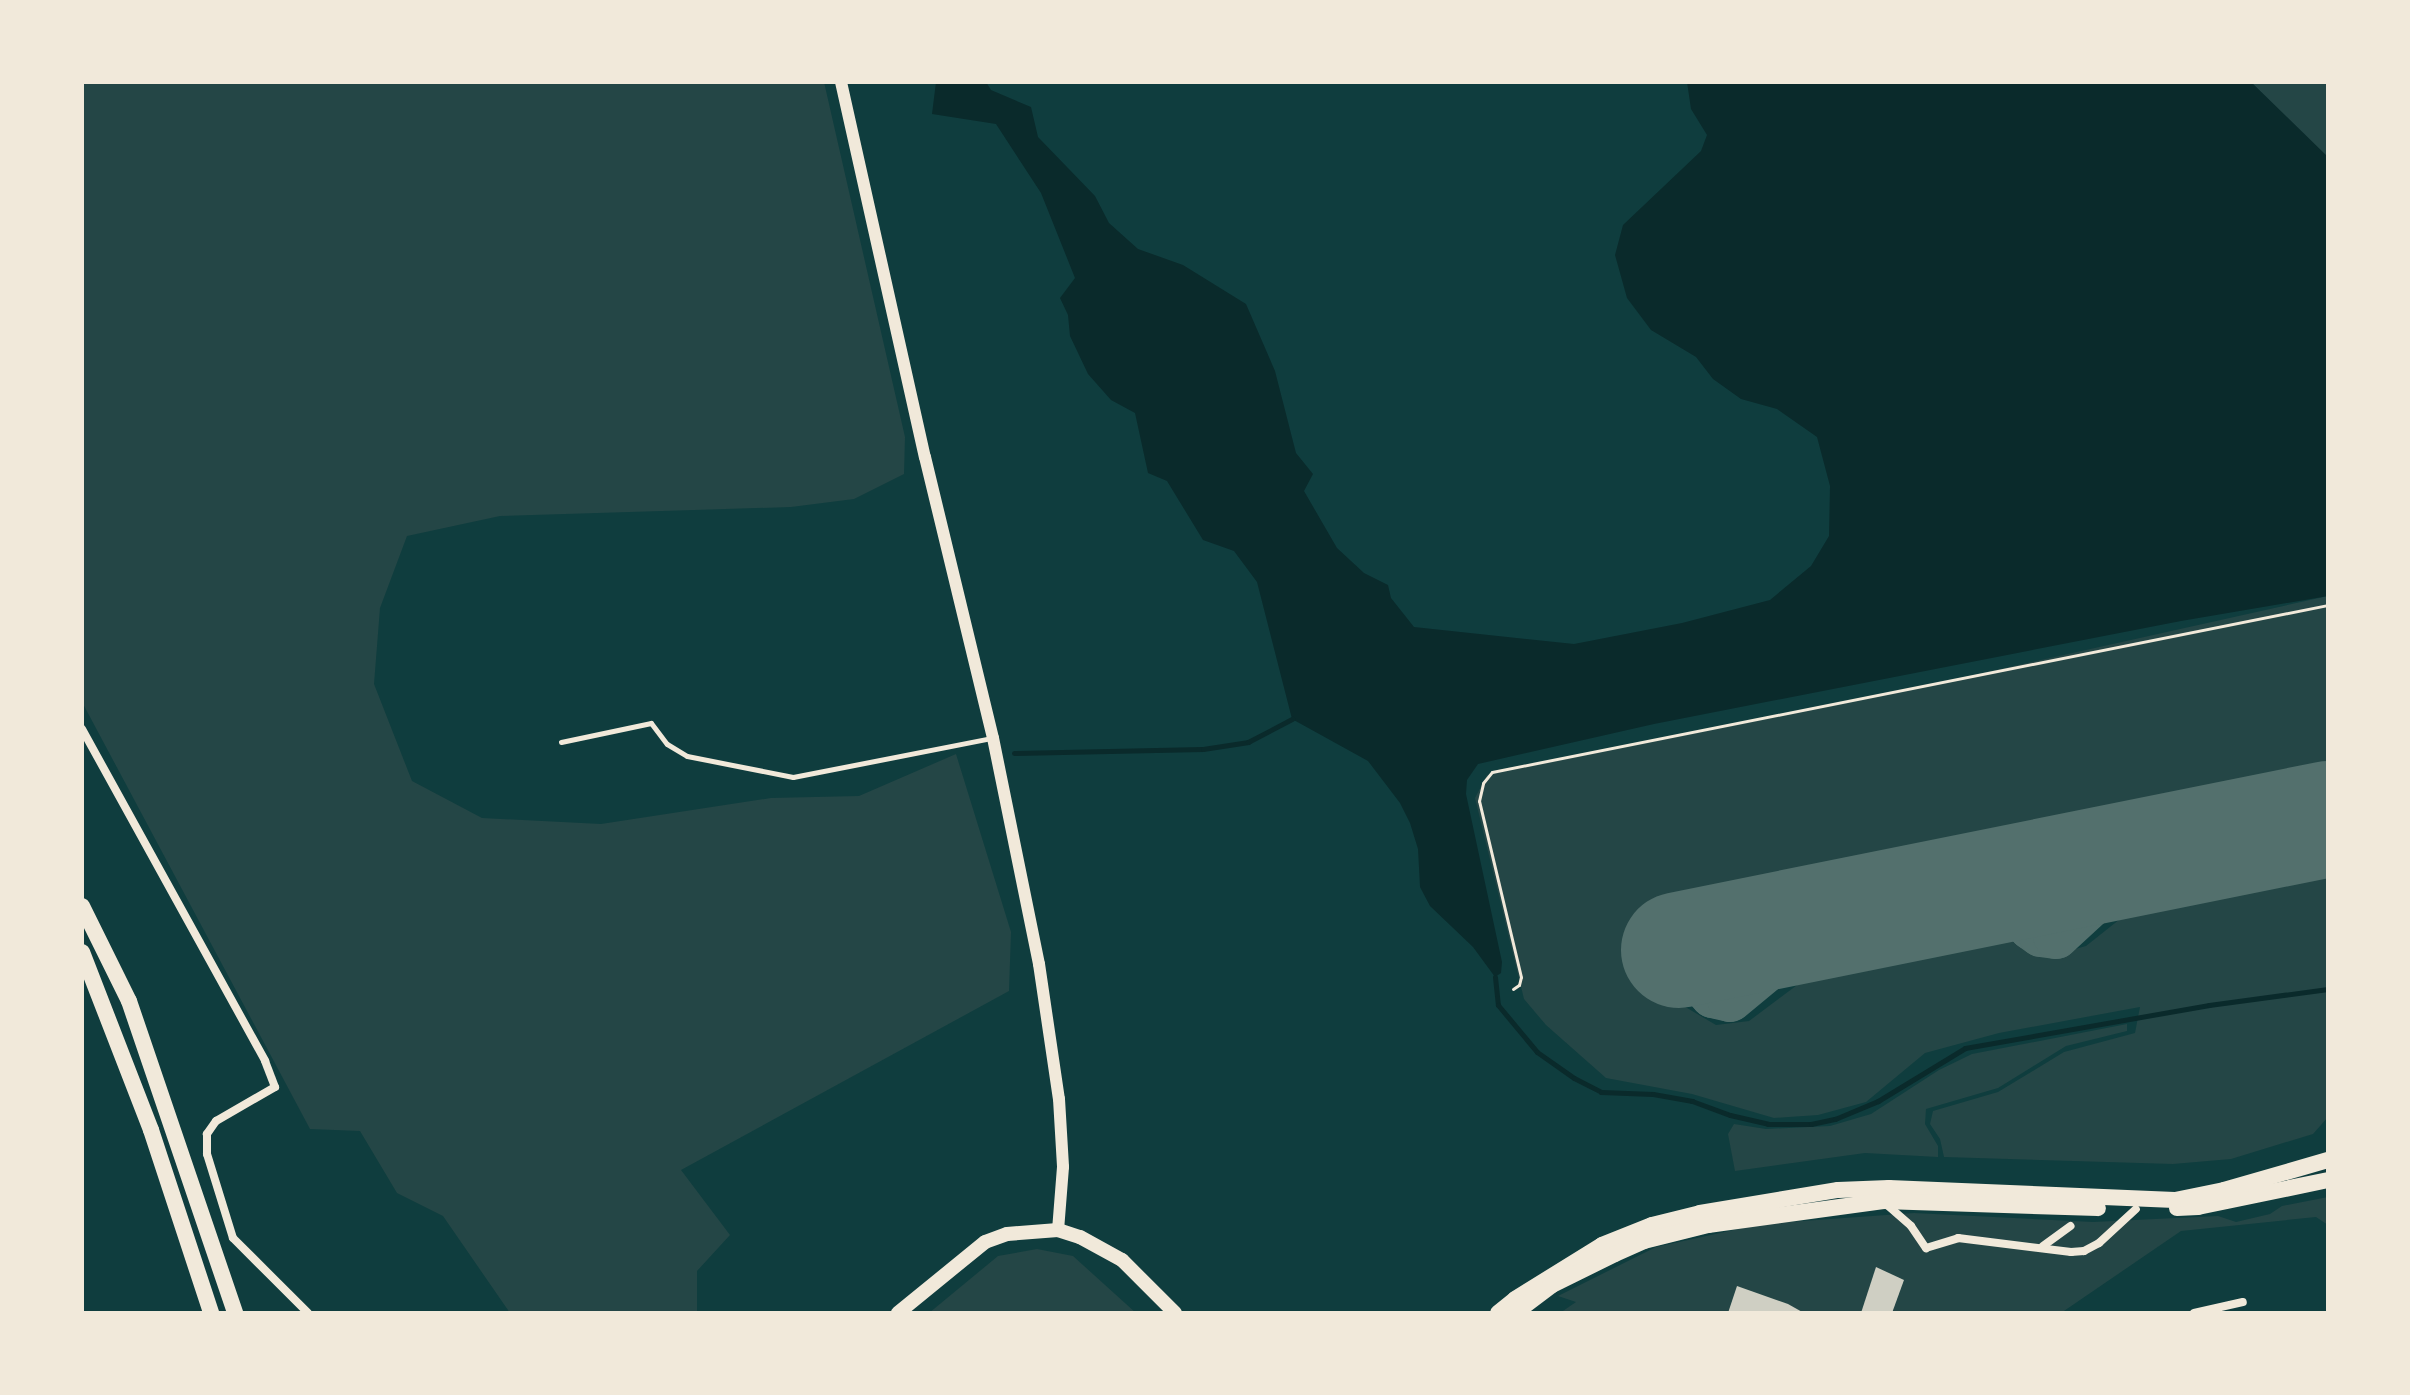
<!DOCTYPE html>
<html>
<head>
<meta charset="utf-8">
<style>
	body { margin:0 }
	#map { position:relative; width:2410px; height:1395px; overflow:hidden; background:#0f3d3e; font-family:"Titillium Web",sans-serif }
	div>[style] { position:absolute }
	.green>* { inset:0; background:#244646 }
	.water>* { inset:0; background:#0a2a2b }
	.stream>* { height:5px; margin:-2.5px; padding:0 2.5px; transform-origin:2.5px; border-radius:2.5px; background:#0a2a2b }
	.taxiway>* { height:46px; margin:-23px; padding:0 23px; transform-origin:23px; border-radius:23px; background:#53706d }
	.runway>* { height:116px; margin:-58px; padding:0 58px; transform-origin:58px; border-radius:58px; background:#53706d }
	.building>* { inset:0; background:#cfcfc3 }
	.path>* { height:3px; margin:-1.5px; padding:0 1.5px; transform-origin:1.5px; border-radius:1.5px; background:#f1e9da }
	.service>* { height:5px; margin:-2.5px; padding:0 2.5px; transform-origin:2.5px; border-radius:2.5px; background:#f1e9da }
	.minor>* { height:8px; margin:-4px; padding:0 4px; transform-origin:4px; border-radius:4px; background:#f1e9da }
	.tertiary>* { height:12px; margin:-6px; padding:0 6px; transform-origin:6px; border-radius:6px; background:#f1e9da }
	.secondary>* { height:14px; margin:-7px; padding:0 7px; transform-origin:7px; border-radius:7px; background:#f1e9da }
	.primary>* { height:16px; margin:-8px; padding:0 8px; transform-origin:8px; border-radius:8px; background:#f1e9da }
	span { translate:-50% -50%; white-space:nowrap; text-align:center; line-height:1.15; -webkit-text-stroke:6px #f1e9da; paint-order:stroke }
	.frame { position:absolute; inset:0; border:84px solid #f1e9da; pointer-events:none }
</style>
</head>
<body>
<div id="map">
	<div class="green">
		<i style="clip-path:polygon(82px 82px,824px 82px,905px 437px,904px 474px,854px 499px,791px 507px,500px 516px,407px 536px,380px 608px,374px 684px,412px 781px,482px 818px,601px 824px,771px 798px,859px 796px,956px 754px,1011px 932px,1009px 991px,681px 1170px,730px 1235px,697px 1271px,697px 1313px,510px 1313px,443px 1216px,397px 1193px,360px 1131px,310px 1129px,82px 702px)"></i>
		<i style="clip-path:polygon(2251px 82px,2328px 82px,2328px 157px,2317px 149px)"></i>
		<i style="clip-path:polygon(2328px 596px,2328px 778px,1660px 913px,1682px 1005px,1716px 1025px,1749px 1021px,1820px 968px,1993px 928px,2046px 957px,2086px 946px,2144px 900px,2328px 861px,2328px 1117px,2313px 1134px,2231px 1159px,2173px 1164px,1944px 1157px,1940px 1139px,1930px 1124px,1933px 1111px,1998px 1092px,2064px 1052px,2135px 1033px,2140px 1007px,1999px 1033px,1925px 1053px,1866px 1102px,1818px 1115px,1774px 1118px,1692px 1094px,1606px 1078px,1546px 1025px,1524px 999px,1475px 798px,1487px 775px,1871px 698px)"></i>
		<i style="clip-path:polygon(2127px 1024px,2127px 1031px,2066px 1046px,1998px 1088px,1926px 1109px,1925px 1124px,1938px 1146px,1938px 1157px,1865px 1153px,1735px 1171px,1728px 1134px,1734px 1124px,1766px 1129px,1830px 1126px,1871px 1114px,1939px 1070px,1972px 1054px)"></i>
		<i style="clip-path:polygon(2328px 1197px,2328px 1225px,2316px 1217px,2181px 1231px,2061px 1313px,1560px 1313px,1576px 1302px,1558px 1296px,1656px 1247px,1761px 1224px,1914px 1213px,2093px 1222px,2218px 1216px,2236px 1222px,2270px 1214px,2282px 1206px)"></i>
		<i style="clip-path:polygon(1037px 1249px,1073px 1256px,1136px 1313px,929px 1313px,998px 1256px)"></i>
	</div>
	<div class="water">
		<i style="clip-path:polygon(936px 82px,986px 82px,991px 90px,1031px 107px,1038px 137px,1095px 196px,1109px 223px,1138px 249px,1183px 265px,1246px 304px,1275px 371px,1296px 453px,1313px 474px,1304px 491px,1337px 548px,1364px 573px,1388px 585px,1391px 598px,1414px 627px,1574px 644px,1682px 623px,1770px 600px,1811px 566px,1829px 536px,1830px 486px,1817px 437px,1777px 409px,1741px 399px,1713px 379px,1696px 357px,1651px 330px,1627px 298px,1615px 255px,1623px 225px,1701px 151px,1707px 135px,1691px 109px,1687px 82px,2251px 82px,2328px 157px,2328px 596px,2181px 621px,1654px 724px,1478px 764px,1467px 780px,1466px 794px,1502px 962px,1501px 973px,1495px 977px,1473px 947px,1430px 906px,1420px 887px,1418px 849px,1410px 823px,1400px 803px,1368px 761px,1292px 719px,1257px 582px,1234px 551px,1203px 540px,1167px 481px,1148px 473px,1135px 413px,1111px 400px,1088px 374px,1070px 336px,1068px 315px,1060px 298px,1075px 278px,1041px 193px,996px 124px,932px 114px)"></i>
	</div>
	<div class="stream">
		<i style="left:1014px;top:753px;width:189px;rotate:-1.2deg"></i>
		<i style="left:1203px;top:749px;width:46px;rotate:-8.8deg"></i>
		<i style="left:1248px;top:742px;width:50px;rotate:-27.6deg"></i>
		<i style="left:1495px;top:977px;width:28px;rotate:84deg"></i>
		<i style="left:1498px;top:1005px;width:61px;rotate:50.3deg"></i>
		<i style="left:1537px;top:1052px;width:45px;rotate:35.1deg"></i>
		<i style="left:1574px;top:1078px;width:30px;rotate:27deg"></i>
		<i style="left:1601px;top:1092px;width:52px;rotate:2.2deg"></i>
		<i style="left:1653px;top:1094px;width:40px;rotate:10deg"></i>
		<i style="left:1692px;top:1101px;width:40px;rotate:20.2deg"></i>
		<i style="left:1730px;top:1115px;width:39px;rotate:13deg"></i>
		<i style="left:1768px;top:1124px;width:43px"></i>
		<i style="left:1811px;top:1124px;width:25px;rotate:-12deg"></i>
		<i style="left:1835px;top:1119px;width:47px;rotate:-22.7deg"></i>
		<i style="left:1878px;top:1101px;width:102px;rotate:-31.3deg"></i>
		<i style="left:1965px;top:1048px;width:248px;rotate:-10deg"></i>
		<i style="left:2209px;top:1005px;width:120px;rotate:-7.7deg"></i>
	</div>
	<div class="taxiway">
		<i style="left:2076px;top:870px;width:19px;rotate:-162deg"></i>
		<i style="left:2058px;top:864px;width:13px;rotate:171deg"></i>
		<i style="left:2045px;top:866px;width:26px;rotate:141deg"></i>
		<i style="left:2025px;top:882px;width:17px;rotate:103deg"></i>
		<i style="left:2021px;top:899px;width:12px;rotate:81deg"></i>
		<i style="left:2023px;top:911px;width:18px;rotate:63deg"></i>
		<i style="left:2031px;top:927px;width:12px;rotate:35deg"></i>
		<i style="left:2041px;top:934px;width:15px;rotate:8deg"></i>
		<i style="left:2056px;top:936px;width:118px;rotate:-42.6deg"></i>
		<i style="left:1760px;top:933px;width:27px;rotate:-170deg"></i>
		<i style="left:1733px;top:928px;width:29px;rotate:151deg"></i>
		<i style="left:1708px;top:942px;width:29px;rotate:110deg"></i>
		<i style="left:1698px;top:969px;width:16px;rotate:72deg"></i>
		<i style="left:1703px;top:984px;width:15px;rotate:48deg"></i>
		<i style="left:1713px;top:995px;width:17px;rotate:13deg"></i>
		<i style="left:1730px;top:999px;width:99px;rotate:-39.7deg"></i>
		<i style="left:1806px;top:936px;width:33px;rotate:-33deg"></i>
	</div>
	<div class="runway">
		<i style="left:1679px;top:950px;width:662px;rotate:-11.41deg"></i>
	</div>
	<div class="building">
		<i style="clip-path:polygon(1876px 1267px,1904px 1280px,1892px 1313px,1861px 1313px)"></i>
		<i style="clip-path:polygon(1737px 1286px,1788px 1304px,1804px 1313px,1728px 1313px)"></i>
	</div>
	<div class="path">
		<i style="left:1513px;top:989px;width:7px;rotate:-34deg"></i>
		<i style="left:1519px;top:985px;width:8px;rotate:-76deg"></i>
		<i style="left:1521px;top:977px;width:181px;rotate:-103.4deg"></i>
		<i style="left:1479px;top:801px;width:18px;rotate:-77deg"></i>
		<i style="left:1483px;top:783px;width:14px;rotate:-51deg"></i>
		<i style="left:1492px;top:772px;width:853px;rotate:-11.3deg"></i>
	</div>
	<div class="service">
		<i style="left:561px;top:742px;width:92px;rotate:-11.9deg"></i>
		<i style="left:651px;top:723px;width:26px;rotate:53deg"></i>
		<i style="left:667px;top:744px;width:23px;rotate:31deg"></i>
		<i style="left:687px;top:756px;width:108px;rotate:11.2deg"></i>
		<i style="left:793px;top:777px;width:203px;rotate:-11.1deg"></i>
	</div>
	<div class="minor">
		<i style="left:82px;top:729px;width:379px;rotate:61.1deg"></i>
		<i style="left:265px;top:1061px;width:28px;rotate:69deg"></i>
		<i style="left:275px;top:1087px;width:68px;rotate:150deg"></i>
		<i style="left:216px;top:1121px;width:16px;rotate:125deg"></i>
		<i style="left:207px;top:1134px;width:20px;rotate:90deg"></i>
		<i style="left:207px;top:1154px;width:88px;rotate:72.8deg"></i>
		<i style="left:233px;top:1238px;width:106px;rotate:45deg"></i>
		<i style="left:1886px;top:1204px;width:33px;rotate:41deg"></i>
		<i style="left:1911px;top:1226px;width:27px;rotate:56deg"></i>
		<i style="left:1926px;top:1248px;width:34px;rotate:-17deg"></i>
		<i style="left:1958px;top:1238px;width:114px;rotate:7.1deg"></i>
		<i style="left:2071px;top:1252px;width:13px;rotate:-4deg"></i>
		<i style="left:2084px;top:1251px;width:17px;rotate:-28deg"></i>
		<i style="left:2099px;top:1243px;width:50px;rotate:-42.6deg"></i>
		<i style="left:2043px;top:1246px;width:34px;rotate:-36deg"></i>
		<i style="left:2194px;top:1313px;width:50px;rotate:-12.7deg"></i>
	</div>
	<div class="tertiary">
		<i style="left:841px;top:82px;width:384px;rotate:77.4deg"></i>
		<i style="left:925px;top:457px;width:289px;rotate:76.4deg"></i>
		<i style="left:993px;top:738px;width:231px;rotate:78.5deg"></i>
		<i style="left:1039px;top:964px;width:136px;rotate:81.6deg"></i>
		<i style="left:1059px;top:1099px;width:68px;rotate:86.6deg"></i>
		<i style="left:1063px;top:1167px;width:63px;rotate:94.5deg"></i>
	</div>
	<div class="secondary">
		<i style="left:898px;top:1313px;width:112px;rotate:-39.2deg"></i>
		<i style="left:985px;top:1242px;width:23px;rotate:-20deg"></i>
		<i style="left:1007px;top:1234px;width:51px;rotate:-4.5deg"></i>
		<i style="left:1058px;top:1230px;width:23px;rotate:18deg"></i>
		<i style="left:1080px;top:1237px;width:48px;rotate:28.7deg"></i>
		<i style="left:1122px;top:1260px;width:75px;rotate:45deg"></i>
	</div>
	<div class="primary">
		<i style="left:82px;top:906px;width:106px;rotate:63.7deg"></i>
		<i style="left:129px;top:1001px;width:330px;rotate:71.2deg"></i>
		<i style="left:82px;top:952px;width:191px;rotate:68.8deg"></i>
		<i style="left:151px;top:1130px;width:193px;rotate:71.8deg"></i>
		<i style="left:2177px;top:1208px;width:21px;rotate:-3deg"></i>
		<i style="left:2198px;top:1207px;width:133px;rotate:-11.7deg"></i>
		<i style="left:1498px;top:1313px;width:22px;rotate:-39deg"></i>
		<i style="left:1515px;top:1299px;width:102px;rotate:-31.8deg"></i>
		<i style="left:1602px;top:1245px;width:54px;rotate:-21.8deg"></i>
		<i style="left:1652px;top:1225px;width:49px;rotate:-14deg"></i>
		<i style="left:1700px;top:1213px;width:140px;rotate:-9.5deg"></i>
		<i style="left:1838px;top:1190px;width:51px;rotate:-2.2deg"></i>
		<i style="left:1889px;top:1188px;width:286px;rotate:2.4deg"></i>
		<i style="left:2175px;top:1200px;width:50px;rotate:-11.5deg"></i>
		<i style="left:2224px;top:1190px;width:108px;rotate:-16.1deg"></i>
		<i style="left:1515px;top:1313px;width:46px;rotate:-37.1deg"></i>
		<i style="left:1552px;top:1285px;width:70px;rotate:-26.2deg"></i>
		<i style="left:1615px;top:1254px;width:32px;rotate:-24deg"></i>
		<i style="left:1644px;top:1241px;width:66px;rotate:-14deg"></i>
		<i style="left:1708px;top:1225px;width:177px;rotate:-7.8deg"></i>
		<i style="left:1883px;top:1201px;width:215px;rotate:1.9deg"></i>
	</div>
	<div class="frame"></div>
</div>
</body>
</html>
